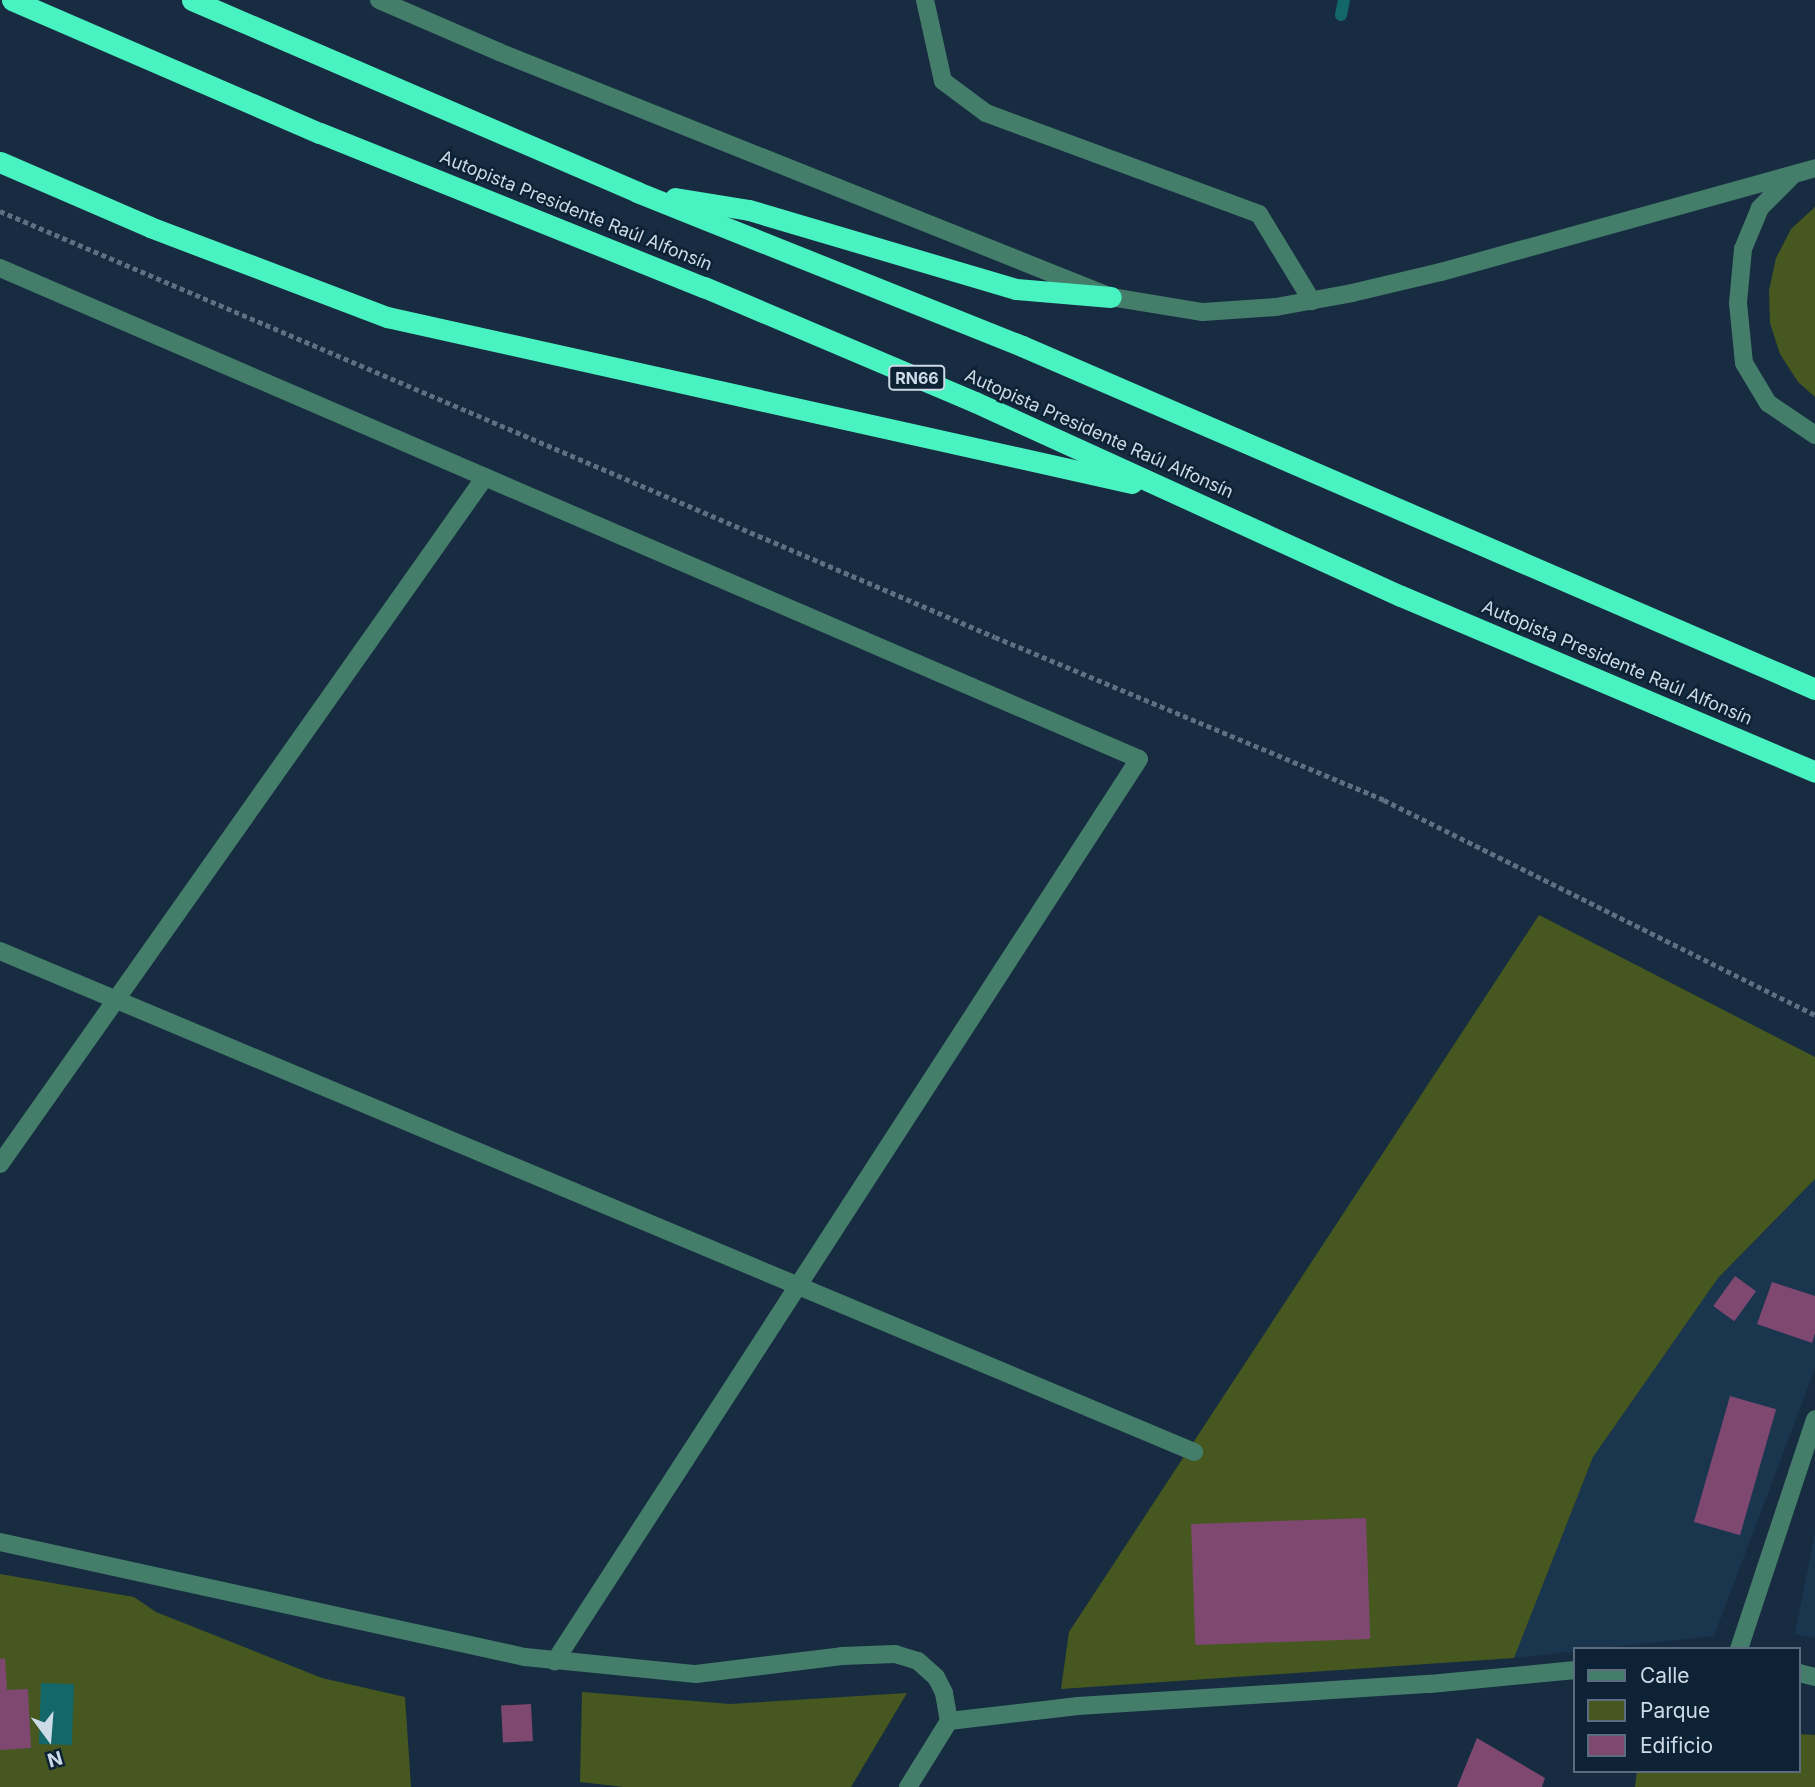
<!DOCTYPE html>
<html>
<head>
<meta charset="utf-8">
<style>
	body { margin:0 }
	#map { position:relative; width:1815px; height:1787px; overflow:hidden; background:#172c40; font-family:Inter,sans-serif }
	div>[style] { position:absolute }
	.built>* { inset:0; background:#1a354e }
	.green>* { inset:0; background:#46581f }
	.water>* { inset:0; background:#136769; transform-origin:0 0 }
	.stream>* { height:12px; margin:-6px; padding:0 6px; transform-origin:6px; border-radius:6px; background:#136769 }
	.building>* { inset:0; background:#7e4871; transform-origin:0 0 }
	.path>* { height:4.5px; margin-top:-2.25px; transform-origin:0; background:repeating-linear-gradient(90deg,#5e7081 0 5px,transparent 0 8.5px) }
	.minor>* { height:18px; margin:-9px; padding:0 9px; transform-origin:9px; border-radius:9px; background:#447e6a }
	.highway>* { height:21px; margin:-10.5px; padding:0 10.5px; transform-origin:10.5px; border-radius:10.5px; background:#49f2c1 }
	span { translate:-50% -50%; white-space:nowrap; text-align:center; line-height:1.15; -webkit-text-stroke:5px #0e2236; paint-order:stroke }
	.shield-label span { padding:2px 5px; background:#0e2236; border:2px solid; border-radius:5px; -webkit-text-stroke-width:0 }
	.shield-label { font-size:16px; color:#cddae7; font-weight:700 }
	.street-label { font-size:18px; color:#cddae7 }
	.legend { position:absolute; left:1573px; top:1647px; width:228px; height:126px; box-sizing:border-box; background:#0e2236; border:2px solid #5a6c7d; margin:0; padding:9px 12px; list-style:none; font-size:21px; color:#cddae7 }
	.legend li { display:flex; align-items:center; gap:14px; height:35px }
	.legend b { width:35px; border:2px solid #5a6c7d }
	.north { position:absolute; left:14px; top:1703px; width:70px; height:70px; -webkit-text-stroke:5px #0e2236; paint-order:stroke; rotate:164deg; font-size:19px; font-weight:700; line-height:28px; text-align:center; color:#cddae7 }
	.north::after { content:''; display:block; margin:auto; width:24px; height:32px; background:#cddae7; clip-path:polygon(50% 0,100% 100%,50% 72%,0 100%) }
</style>
</head>
<body>
<div id="map">
	<div class="built">
		<i style="clip-path:polygon(1815px 1179px,1815px 1369px,1714px 1636px,1514px 1658px,1593px 1457px,1718px 1278px)"></i>
		<i style="clip-path:polygon(1815px 1532px,1815px 1638px,1795px 1634px)"></i>
	</div>
	<div class="green">
		<i style="clip-path:polygon(1815px 207px,1815px 397px,1798px 382px,1780px 354px,1770px 323px,1769px 290px,1776px 258px,1791px 229px)"></i>
		<i style="clip-path:polygon(1539px 915px,1815px 1057px,1815px 1179px,1718px 1278px,1593px 1457px,1514px 1658px,1061px 1689px,1069px 1632px)"></i>
		<i style="clip-path:polygon(0 1574px,134px 1597px,156px 1612px,322px 1678px,405px 1697px,411px 1787px,0 1787px)"></i>
		<i style="clip-path:polygon(582px 1692px,730px 1704px,907px 1693px,851px 1787px,624px 1787px,580px 1782px)"></i>
		<i style="clip-path:polygon(1799px 1734px,1815px 1735px,1815px 1787px,1635px 1787px,1637px 1771px,1799px 1771px)"></i>
	</div>
	<div class="water">
		<i style="left:41px;top:1683px;width:33px;height:61px;rotate:2deg"></i>
	</div>
	<div class="stream">
		<i style="left:1341px;top:15px;width:15px;rotate:-79deg"></i>
	</div>
	<div class="building">
		<i style="left:1735px;top:1276px;width:26px;height:37px;rotate:36deg"></i>
		<i style="clip-path:polygon(1772px 1282px,1815px 1296px,1815px 1333px,1812px 1343px,1757px 1324px)"></i>
		<i style="left:1730px;top:1396px;width:48px;height:131px;rotate:16deg"></i>
		<i style="left:1366px;top:1518px;width:121px;height:175px;rotate:88deg"></i>
		<i style="clip-path:polygon(5px 1658px,7px 1690px,28px 1689px,31px 1748px,0 1750px,0 1659px)"></i>
		<i style="left:531px;top:1704px;width:37px;height:30px;rotate:87deg"></i>
		<i style="clip-path:polygon(1477px 1738px,1545px 1778px,1542px 1787px,1457px 1787px)"></i>
	</div>
	<div class="path">
		<i style="left:0;top:211px;width:1082px;rotate:23.18deg"></i>
		<i style="left:995px;top:637px;width:422px;rotate:22.7deg"></i>
		<i style="left:1384px;top:800px;width:482px;rotate:26.5deg"></i>
	</div>
	<div class="minor">
		<i style="left:379px;top:0;width:131px;rotate:23.4deg"></i>
		<i style="left:499px;top:52px;width:659px;rotate:21.82deg"></i>
		<i style="left:1111px;top:297px;width:93px;rotate:9.3deg"></i>
		<i style="left:1203px;top:312px;width:73px;rotate:-3.9deg"></i>
		<i style="left:1276px;top:307px;width:77px;rotate:-10.4deg"></i>
		<i style="left:1352px;top:293px;width:91px;rotate:-13.3deg"></i>
		<i style="left:1441px;top:272px;width:388px;rotate:-15.5deg"></i>
		<i style="left:925px;top:0;width:83px;rotate:77.5deg"></i>
		<i style="left:943px;top:81px;width:54px;rotate:36.7deg"></i>
		<i style="left:986px;top:113px;width:291px;rotate:20.3deg"></i>
		<i style="left:1259px;top:214px;width:102px;rotate:58.7deg"></i>
		<i style="left:1793px;top:175px;width:47px;rotate:135deg"></i>
		<i style="left:1760px;top:208px;width:44px;rotate:112.5deg"></i>
		<i style="left:1743px;top:249px;width:54px;rotate:95.3deg"></i>
		<i style="left:1738px;top:303px;width:60px;rotate:84.3deg"></i>
		<i style="left:1744px;top:363px;width:47px;rotate:59deg"></i>
		<i style="left:1768px;top:403px;width:57px;rotate:34.2deg"></i>
		<i style="left:0;top:268px;width:1240px;rotate:23.32deg"></i>
		<i style="left:1139px;top:759px;width:1075px;rotate:122.92deg"></i>
		<i style="left:0;top:951px;width:1295px;rotate:22.76deg"></i>
		<i style="left:0;top:1164px;width:841px;rotate:-54.78deg"></i>
		<i style="left:0;top:1542px;width:537px;rotate:12.36deg"></i>
		<i style="left:525px;top:1657px;width:172px;rotate:5.7deg"></i>
		<i style="left:696px;top:1674px;width:147px;rotate:-7deg"></i>
		<i style="left:842px;top:1656px;width:53px;rotate:-2.2deg"></i>
		<i style="left:895px;top:1654px;width:24px;rotate:17deg"></i>
		<i style="left:918px;top:1661px;width:24px;rotate:42deg"></i>
		<i style="left:936px;top:1677px;width:18px;rotate:63deg"></i>
		<i style="left:944px;top:1693px;width:28px;rotate:80deg"></i>
		<i style="left:949px;top:1721px;width:78px;rotate:121.8deg"></i>
		<i style="left:1739px;top:1649px;width:242px;rotate:-71.7deg"></i>
		<i style="left:1799px;top:1673px;width:16px;rotate:14deg"></i>
		<i style="left:949px;top:1721px;width:130px;rotate:-6.6deg"></i>
		<i style="left:1078px;top:1706px;width:353px;rotate:-3.6deg"></i>
		<i style="left:1430px;top:1684px;width:146px;rotate:-5.5deg"></i>
	</div>
	<div class="highway">
		<i style="left:12px;top:0;width:335px;rotate:23.4deg"></i>
		<i style="left:320px;top:133px;width:414px;rotate:21.9deg"></i>
		<i style="left:704px;top:287px;width:294px;rotate:23deg"></i>
		<i style="left:975px;top:402px;width:468px;rotate:24.5deg"></i>
		<i style="left:1401px;top:596px;width:450px;rotate:23deg"></i>
		<i style="left:192px;top:0;width:485px;rotate:23.3deg"></i>
		<i style="left:637px;top:192px;width:415px;rotate:21.8deg"></i>
		<i style="left:1022px;top:346px;width:864px;rotate:23.39deg"></i>
		<i style="left:0;top:162px;width:163px;rotate:23.4deg"></i>
		<i style="left:150px;top:227px;width:254px;rotate:20.8deg"></i>
		<i style="left:387px;top:317px;width:763px;rotate:12.56deg"></i>
		<i style="left:675px;top:198px;width:75px;rotate:9.2deg"></i>
		<i style="left:749px;top:210px;width:278px;rotate:16.5deg"></i>
		<i style="left:1016px;top:289px;width:95px;rotate:4.8deg"></i>
	</div>
	<div class="shield-label">
		<span style="left:917px;top:378px">RN66</span>
	</div>
	<div class="street-label">
		<span style="left:576px;top:211px;rotate:22deg">Autopista Presidente Raúl Alfonsín</span>
		<span style="left:1099px;top:434px;rotate:24deg">Autopista Presidente Raúl Alfonsín</span>
		<span style="left:1617px;top:663px;rotate:23deg">Autopista Presidente Raúl Alfonsín</span>
	</div>
	<ul class="legend">
	<li><b style="height:9px;background:#447e6a"></b>Calle</li>
	<li><b style="height:19px;background:#46581f"></b>Parque</li>
	<li><b style="height:19px;background:#7e4871"></b>Edificio</li>
	</ul>
	<div class="north">N</div>
</div>
</body>
</html>
